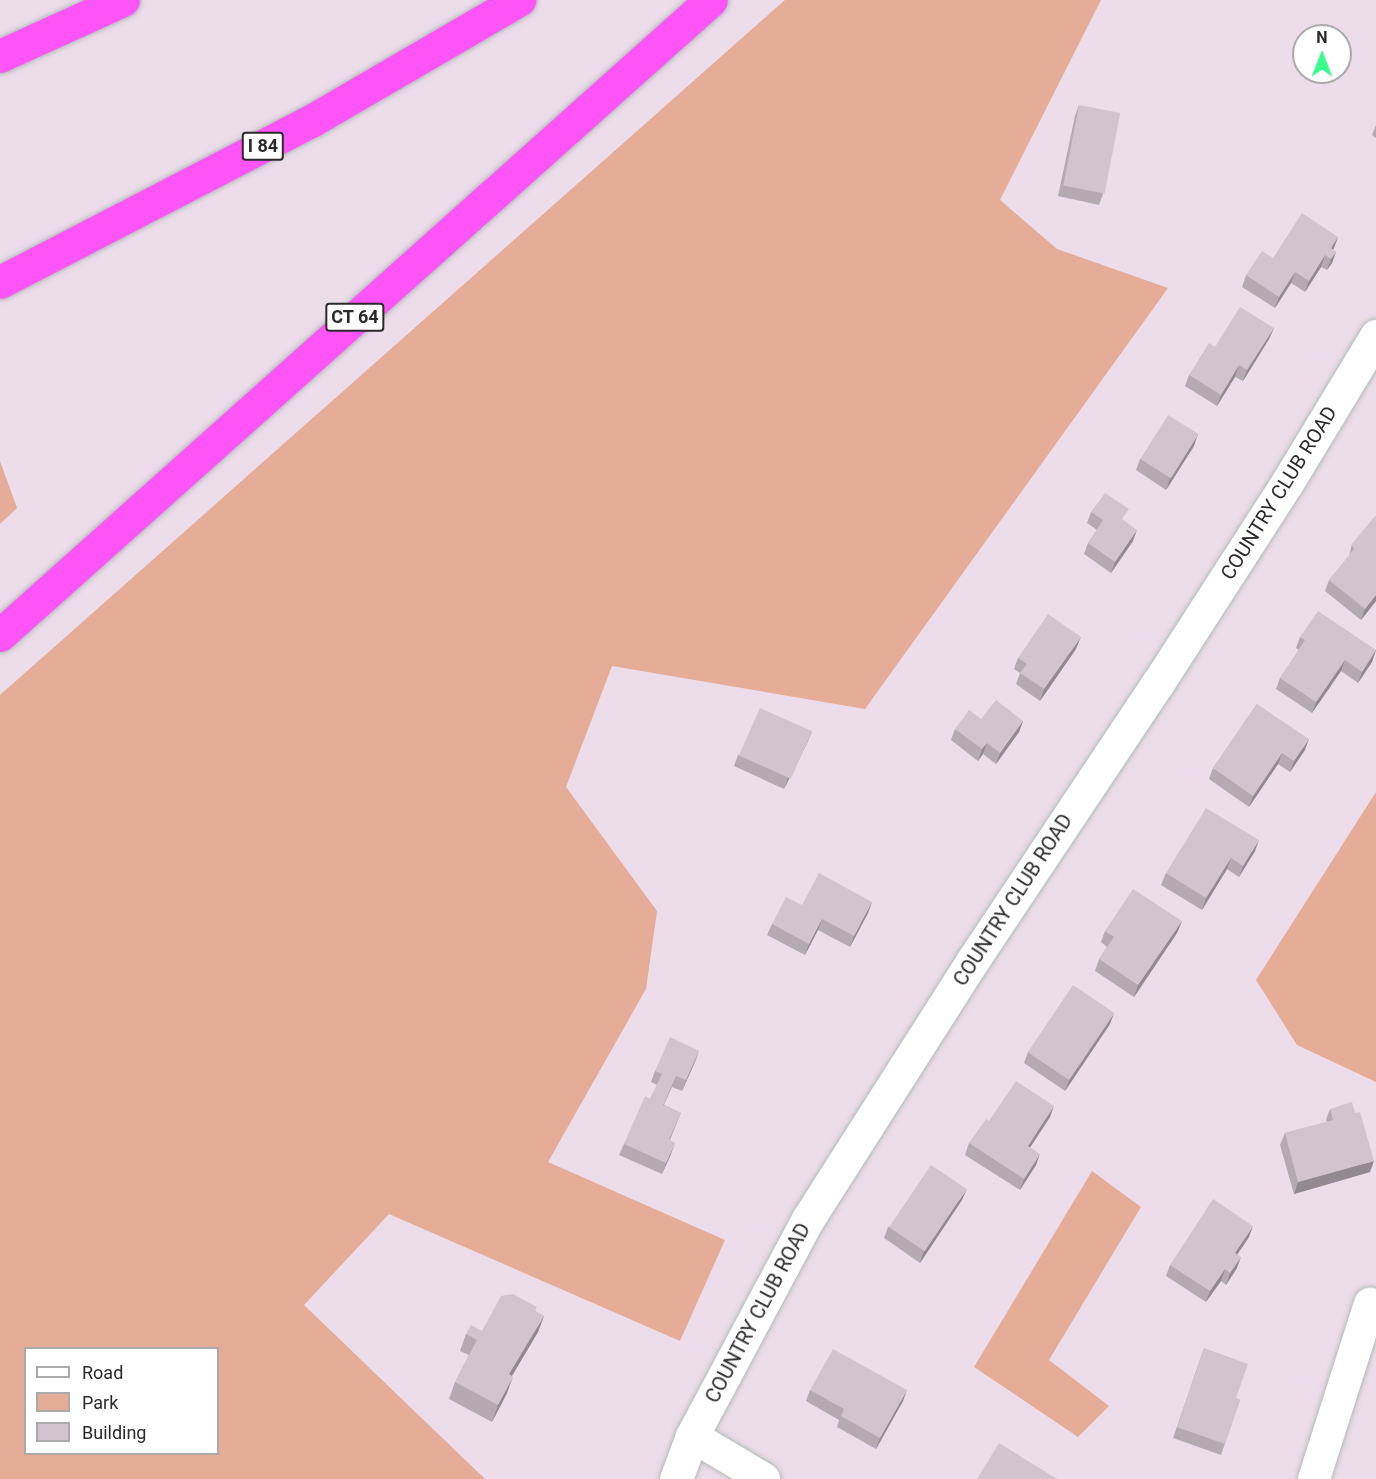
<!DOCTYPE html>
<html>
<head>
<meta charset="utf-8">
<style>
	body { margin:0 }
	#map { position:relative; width:1376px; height:1479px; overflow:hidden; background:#eddcea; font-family:Roboto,sans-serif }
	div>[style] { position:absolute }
	.green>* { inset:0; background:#e5ac97 }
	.roads { filter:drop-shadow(0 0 2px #b0beb6) drop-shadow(0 0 2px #b0beb6) }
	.minor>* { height:32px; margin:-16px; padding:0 16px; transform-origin:16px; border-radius:16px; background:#fff }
	.tertiary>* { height:33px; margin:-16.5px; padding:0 16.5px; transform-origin:16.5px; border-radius:16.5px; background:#fff }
	.motorway>* { height:33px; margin:-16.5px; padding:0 16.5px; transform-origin:16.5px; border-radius:16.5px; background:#ff54f8 }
	.wall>* { inset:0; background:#b5a9b2 }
	.shaded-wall>* { inset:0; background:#938991 }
	.building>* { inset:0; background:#d2c4cf; transform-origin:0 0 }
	span { translate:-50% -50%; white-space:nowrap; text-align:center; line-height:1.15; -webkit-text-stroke:6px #fff; paint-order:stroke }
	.shield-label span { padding:2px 4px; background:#fff; border:2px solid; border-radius:4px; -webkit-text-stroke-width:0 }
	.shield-label { font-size:18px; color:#2a2a2a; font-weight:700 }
	.street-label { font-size:20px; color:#2a2a2a }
	.legend { position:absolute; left:24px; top:1347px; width:195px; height:108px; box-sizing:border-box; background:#fff; border:2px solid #aaa; margin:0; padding:8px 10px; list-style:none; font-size:18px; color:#2a2a2a }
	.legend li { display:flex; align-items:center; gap:12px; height:30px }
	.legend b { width:30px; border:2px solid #aaa }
	.north { position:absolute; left:1292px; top:24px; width:60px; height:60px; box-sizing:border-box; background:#fff; border:2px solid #aaa; border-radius:50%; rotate:0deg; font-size:16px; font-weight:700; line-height:24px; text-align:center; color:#2a2a2a }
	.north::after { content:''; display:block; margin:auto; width:21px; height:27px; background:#37fe8b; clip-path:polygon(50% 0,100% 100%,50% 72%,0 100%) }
</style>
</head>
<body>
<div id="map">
	<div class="green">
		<i style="clip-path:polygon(evenodd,785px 0,1101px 0,1000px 200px,1057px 249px,1168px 288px,865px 709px,612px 666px,566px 787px,657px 911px,646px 989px,548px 1162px,725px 1240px,680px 1341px,389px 1214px,304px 1305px,485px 1479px,0 1479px,0 695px,785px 0,218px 1348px,218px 1454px,26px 1454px,26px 1348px,218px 1348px)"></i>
		<i style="clip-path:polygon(0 461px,17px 508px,0 524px)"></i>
		<i style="clip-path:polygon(1376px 792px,1376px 1082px,1297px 1045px,1256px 980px)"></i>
		<i style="clip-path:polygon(1092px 1171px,1141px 1207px,1049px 1360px,1109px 1406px,1078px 1437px,974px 1367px)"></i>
	</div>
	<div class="roads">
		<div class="minor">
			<i style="left:692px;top:1436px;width:84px;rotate:30.8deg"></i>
			<i style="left:1314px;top:1479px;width:184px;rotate:-72.3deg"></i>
		</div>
		<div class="tertiary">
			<i style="left:676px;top:1479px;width:46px;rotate:-69.6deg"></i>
			<i style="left:692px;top:1436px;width:246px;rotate:-61.9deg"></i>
			<i style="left:808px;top:1219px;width:307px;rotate:-57.5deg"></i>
			<i style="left:973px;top:960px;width:333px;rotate:-56.3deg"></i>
			<i style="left:1158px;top:683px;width:238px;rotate:-57.2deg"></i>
			<i style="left:1287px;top:483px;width:172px;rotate:-58.8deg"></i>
		</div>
		<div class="motorway">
			<i style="left:0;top:56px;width:135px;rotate:-24.5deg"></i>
			<i style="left:0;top:282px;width:350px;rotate:-27.4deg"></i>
			<i style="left:311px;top:121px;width:241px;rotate:-30.2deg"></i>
			<i style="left:0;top:635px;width:953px;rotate:-41.77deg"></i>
		</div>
	</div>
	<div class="wall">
		<i style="clip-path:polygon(1079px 105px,1103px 194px,1099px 205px,1058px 196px,1075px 116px)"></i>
		<i style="clip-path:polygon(1376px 125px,1376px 138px,1372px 135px)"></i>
		<i style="clip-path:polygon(1338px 237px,1333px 250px,1336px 252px,1332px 263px,1327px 270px,1321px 267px,1305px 292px,1291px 283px,1275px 308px,1242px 287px,1246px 275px,1273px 258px)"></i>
		<i style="clip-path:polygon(1274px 328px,1269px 339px,1243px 381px,1235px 377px,1217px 406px,1185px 386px,1189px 375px,1215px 347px)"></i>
		<i style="clip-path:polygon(1194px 446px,1166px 490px,1136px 470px,1140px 459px)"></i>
		<i style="clip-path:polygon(1091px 512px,1125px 521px,1133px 541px,1111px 573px,1084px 554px,1088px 543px,1097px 530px,1087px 523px)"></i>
		<i style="clip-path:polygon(1352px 544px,1376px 601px,1361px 620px,1325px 591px,1329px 580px,1349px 556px)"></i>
		<i style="clip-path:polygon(1300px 637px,1376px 650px,1372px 662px,1358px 683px,1341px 671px,1312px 713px,1276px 689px,1280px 678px,1299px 650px,1296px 648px)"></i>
		<i style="clip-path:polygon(1076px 649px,1040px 701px,1016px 684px,1020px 673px,1014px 669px,1018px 658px)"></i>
		<i style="clip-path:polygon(1257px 704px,1305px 750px,1290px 772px,1278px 764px,1249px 807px,1209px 779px,1213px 768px)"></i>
		<i style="clip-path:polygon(981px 719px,1023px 721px,1019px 732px,996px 764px,983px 754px,978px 761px,951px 740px,955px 729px)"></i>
		<i style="clip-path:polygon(812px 731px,807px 743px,784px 789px,734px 766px,738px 755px)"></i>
		<i style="clip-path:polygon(1255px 851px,1239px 877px,1227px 869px,1202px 910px,1161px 885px,1166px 873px)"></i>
		<i style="clip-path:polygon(872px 902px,868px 913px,850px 947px,818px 930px,805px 955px,767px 935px,772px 924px,802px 905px)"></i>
		<i style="clip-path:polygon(1182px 921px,1177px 933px,1134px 997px,1095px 971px,1099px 959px,1107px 947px,1101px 942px,1105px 931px)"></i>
		<i style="clip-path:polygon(1110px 1024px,1065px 1091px,1024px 1063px,1028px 1052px)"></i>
		<i style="clip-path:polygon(699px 1051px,682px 1091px,672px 1087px,664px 1105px,681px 1113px,670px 1140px,671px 1154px,662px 1174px,619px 1155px,624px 1144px,650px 1099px,657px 1085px,651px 1082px,655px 1071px)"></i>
		<i style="clip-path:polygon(1330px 1109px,1370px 1172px,1294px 1194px,1280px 1145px,1285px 1133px,1327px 1122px,1326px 1120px)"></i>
		<i style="clip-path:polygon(1050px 1117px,1030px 1147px,1036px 1165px,1020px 1190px,965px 1155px,969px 1143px,989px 1121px)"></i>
		<i style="clip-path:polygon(962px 1200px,920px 1263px,884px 1238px,888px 1227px)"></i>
		<i style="clip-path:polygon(1249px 1237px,1237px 1254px,1237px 1268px,1226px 1285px,1221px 1281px,1206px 1302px,1166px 1276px,1170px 1265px)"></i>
		<i style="clip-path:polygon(535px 1311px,544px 1316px,538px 1332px,512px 1376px,507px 1393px,492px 1422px,449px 1399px,455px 1382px,469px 1355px,460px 1351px,466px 1334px,482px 1331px)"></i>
		<i style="clip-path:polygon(1204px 1348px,1236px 1398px,1240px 1400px,1221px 1455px,1173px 1438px)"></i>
		<i style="clip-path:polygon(810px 1390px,903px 1401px,876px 1449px,837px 1427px,839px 1420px,806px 1401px)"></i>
	</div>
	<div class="shaded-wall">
		<i style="clip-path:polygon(1338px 237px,1334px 248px,1328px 257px,1331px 248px)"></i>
		<i style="clip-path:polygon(1336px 252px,1332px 263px,1327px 270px,1331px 259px)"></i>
		<i style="clip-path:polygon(1325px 255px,1321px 267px,1305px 292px,1309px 281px)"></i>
		<i style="clip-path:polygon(1295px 272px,1291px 283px,1275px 308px,1279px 297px)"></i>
		<i style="clip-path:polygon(1274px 328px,1269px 339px,1243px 381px,1247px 370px)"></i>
		<i style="clip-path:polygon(1239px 365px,1235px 377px,1217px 406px,1221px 395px)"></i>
		<i style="clip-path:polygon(1198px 434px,1194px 446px,1166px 490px,1170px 478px)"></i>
		<i style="clip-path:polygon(1137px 530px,1133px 541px,1111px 573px,1115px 562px)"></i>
		<i style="clip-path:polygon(1376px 595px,1376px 601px,1361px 620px,1365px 609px)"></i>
		<i style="clip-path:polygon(1081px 637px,1076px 649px,1040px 701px,1044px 689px)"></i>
		<i style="clip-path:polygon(1376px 650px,1372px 662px,1358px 683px,1362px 672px)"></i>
		<i style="clip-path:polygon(1345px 660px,1341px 671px,1312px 713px,1316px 702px)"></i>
		<i style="clip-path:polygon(1023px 721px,1019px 732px,996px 764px,1000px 753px)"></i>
		<i style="clip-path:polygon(812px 731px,807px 743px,784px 789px,788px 778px)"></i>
		<i style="clip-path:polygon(1309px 739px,1305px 750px,1290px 772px,1294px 761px)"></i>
		<i style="clip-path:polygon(987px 743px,983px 754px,978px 761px,982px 749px)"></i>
		<i style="clip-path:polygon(1282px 753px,1278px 764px,1249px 807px,1253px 796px)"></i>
		<i style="clip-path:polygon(1259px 840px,1255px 851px,1239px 877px,1243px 866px)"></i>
		<i style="clip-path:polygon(1231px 858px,1227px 869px,1202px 910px,1206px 898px)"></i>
		<i style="clip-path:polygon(872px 902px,868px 913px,850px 947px,854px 936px)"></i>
		<i style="clip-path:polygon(822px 919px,818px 930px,805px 955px,809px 944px)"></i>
		<i style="clip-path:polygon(1182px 921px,1177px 933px,1134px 997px,1138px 985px)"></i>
		<i style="clip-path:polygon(1114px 1013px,1110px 1024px,1065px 1091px,1069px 1080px)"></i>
		<i style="clip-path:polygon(699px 1051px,695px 1062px,682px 1091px,686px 1080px)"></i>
		<i style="clip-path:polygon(1054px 1106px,1050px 1117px,1024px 1157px,1028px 1146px)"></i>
		<i style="clip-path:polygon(675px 1143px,671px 1154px,662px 1174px,666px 1163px)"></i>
		<i style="clip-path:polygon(1040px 1154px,1036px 1165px,1020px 1190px,1024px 1179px)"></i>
		<i style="clip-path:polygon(1374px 1161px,1370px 1172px,1294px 1194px,1298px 1182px)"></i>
		<i style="clip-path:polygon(967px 1189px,962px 1200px,920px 1263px,924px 1251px)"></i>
		<i style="clip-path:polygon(1253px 1226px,1249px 1237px,1231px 1264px,1235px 1253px)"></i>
		<i style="clip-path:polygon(1241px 1257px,1237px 1268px,1226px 1285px,1230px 1273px)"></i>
		<i style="clip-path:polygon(1225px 1269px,1221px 1281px,1206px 1302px,1210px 1291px)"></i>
		<i style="clip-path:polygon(544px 1316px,538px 1332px,503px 1391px,509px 1374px)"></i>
		<i style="clip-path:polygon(513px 1377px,507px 1393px,492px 1422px,498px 1405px)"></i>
		<i style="clip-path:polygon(907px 1390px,903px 1401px,876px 1449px,880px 1438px)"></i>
	</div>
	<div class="building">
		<i style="left:1079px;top:105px;width:42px;height:82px;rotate:11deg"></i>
		<i style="clip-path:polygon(1302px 213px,1338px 237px,1331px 248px,1336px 252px,1331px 259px,1325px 255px,1309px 281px,1295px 272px,1279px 297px,1246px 275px,1262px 251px,1273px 258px)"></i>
		<i style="clip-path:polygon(1240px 307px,1274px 328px,1247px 370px,1239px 365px,1221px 395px,1189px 375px,1209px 343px,1215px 347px)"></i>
		<i style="left:1168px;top:415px;width:36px;height:52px;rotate:32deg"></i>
		<i style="clip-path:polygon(1105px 493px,1129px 509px,1122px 519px,1137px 530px,1115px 562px,1088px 543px,1103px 520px,1091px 512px)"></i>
		<i style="clip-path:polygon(1375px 516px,1376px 517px,1376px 595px,1365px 609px,1329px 580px,1354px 549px,1352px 544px)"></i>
		<i style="clip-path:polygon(1318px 611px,1376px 650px,1362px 672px,1345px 660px,1316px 702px,1280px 678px,1305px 640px,1300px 637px)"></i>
		<i style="clip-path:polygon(1048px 614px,1081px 637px,1044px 689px,1020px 673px,1027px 664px,1018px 658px)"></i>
		<i style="clip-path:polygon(996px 700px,1023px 721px,1000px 753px,987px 743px,982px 749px,955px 729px,969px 710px,981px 719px)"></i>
		<i style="clip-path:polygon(1257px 704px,1309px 739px,1294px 761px,1282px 753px,1253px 796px,1213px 768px)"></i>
		<i style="left:760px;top:708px;width:57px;height:52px;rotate:24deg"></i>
		<i style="clip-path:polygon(1206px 808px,1259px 840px,1243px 866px,1231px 858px,1206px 898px,1166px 873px)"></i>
		<i style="clip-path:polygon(819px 873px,872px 902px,854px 936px,822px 919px,809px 944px,772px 924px,786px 897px,802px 905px)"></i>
		<i style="clip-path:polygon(1133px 889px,1182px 921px,1138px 985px,1099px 959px,1114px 937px,1105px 931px)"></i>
		<i style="left:1073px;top:985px;width:50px;height:81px;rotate:34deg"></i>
		<i style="clip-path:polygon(670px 1037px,699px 1051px,686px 1080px,676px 1076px,663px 1105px,681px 1113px,669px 1139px,675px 1143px,666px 1163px,624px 1144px,645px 1096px,650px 1099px,662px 1074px,655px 1071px)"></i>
		<i style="clip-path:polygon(1016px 1081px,1054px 1106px,1028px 1146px,1040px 1154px,1024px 1179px,969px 1143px,986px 1119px,989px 1121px)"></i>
		<i style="clip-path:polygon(1352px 1102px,1355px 1113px,1360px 1112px,1374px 1161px,1298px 1182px,1285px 1133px,1333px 1120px,1330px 1109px)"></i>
		<i style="left:931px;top:1165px;width:43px;height:75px;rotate:34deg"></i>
		<i style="clip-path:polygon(1213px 1199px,1253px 1226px,1235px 1253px,1241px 1257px,1230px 1273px,1225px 1269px,1210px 1291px,1170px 1265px)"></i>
		<i style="clip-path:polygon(513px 1294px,537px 1307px,535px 1311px,544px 1316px,509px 1374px,513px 1377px,498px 1405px,455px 1382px,477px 1340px,466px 1334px,471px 1325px,482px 1331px,501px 1296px)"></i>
		<i style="clip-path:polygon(1204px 1348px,1248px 1364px,1236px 1398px,1240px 1400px,1225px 1444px,1177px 1427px)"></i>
		<i style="clip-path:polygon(833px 1349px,907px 1390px,880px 1438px,841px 1416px,844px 1409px,810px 1390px)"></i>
		<i style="clip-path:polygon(999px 1443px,1057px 1479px,977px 1479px)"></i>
	</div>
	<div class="shield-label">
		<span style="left:263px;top:146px">I 84</span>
		<span style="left:355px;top:317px">CT 64</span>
	</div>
	<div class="street-label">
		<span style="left:1279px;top:493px;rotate:-58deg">COUNTRY CLUB ROAD</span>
		<span style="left:1013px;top:900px;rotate:-57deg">COUNTRY CLUB ROAD</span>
		<span style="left:758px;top:1313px;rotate:-62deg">COUNTRY CLUB ROAD</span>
	</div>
	<ul class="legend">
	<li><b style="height:8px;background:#fff"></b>Road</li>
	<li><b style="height:16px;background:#e5ac97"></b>Park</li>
	<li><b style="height:16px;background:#d2c4cf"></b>Building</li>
	</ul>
	<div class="north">N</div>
</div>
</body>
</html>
